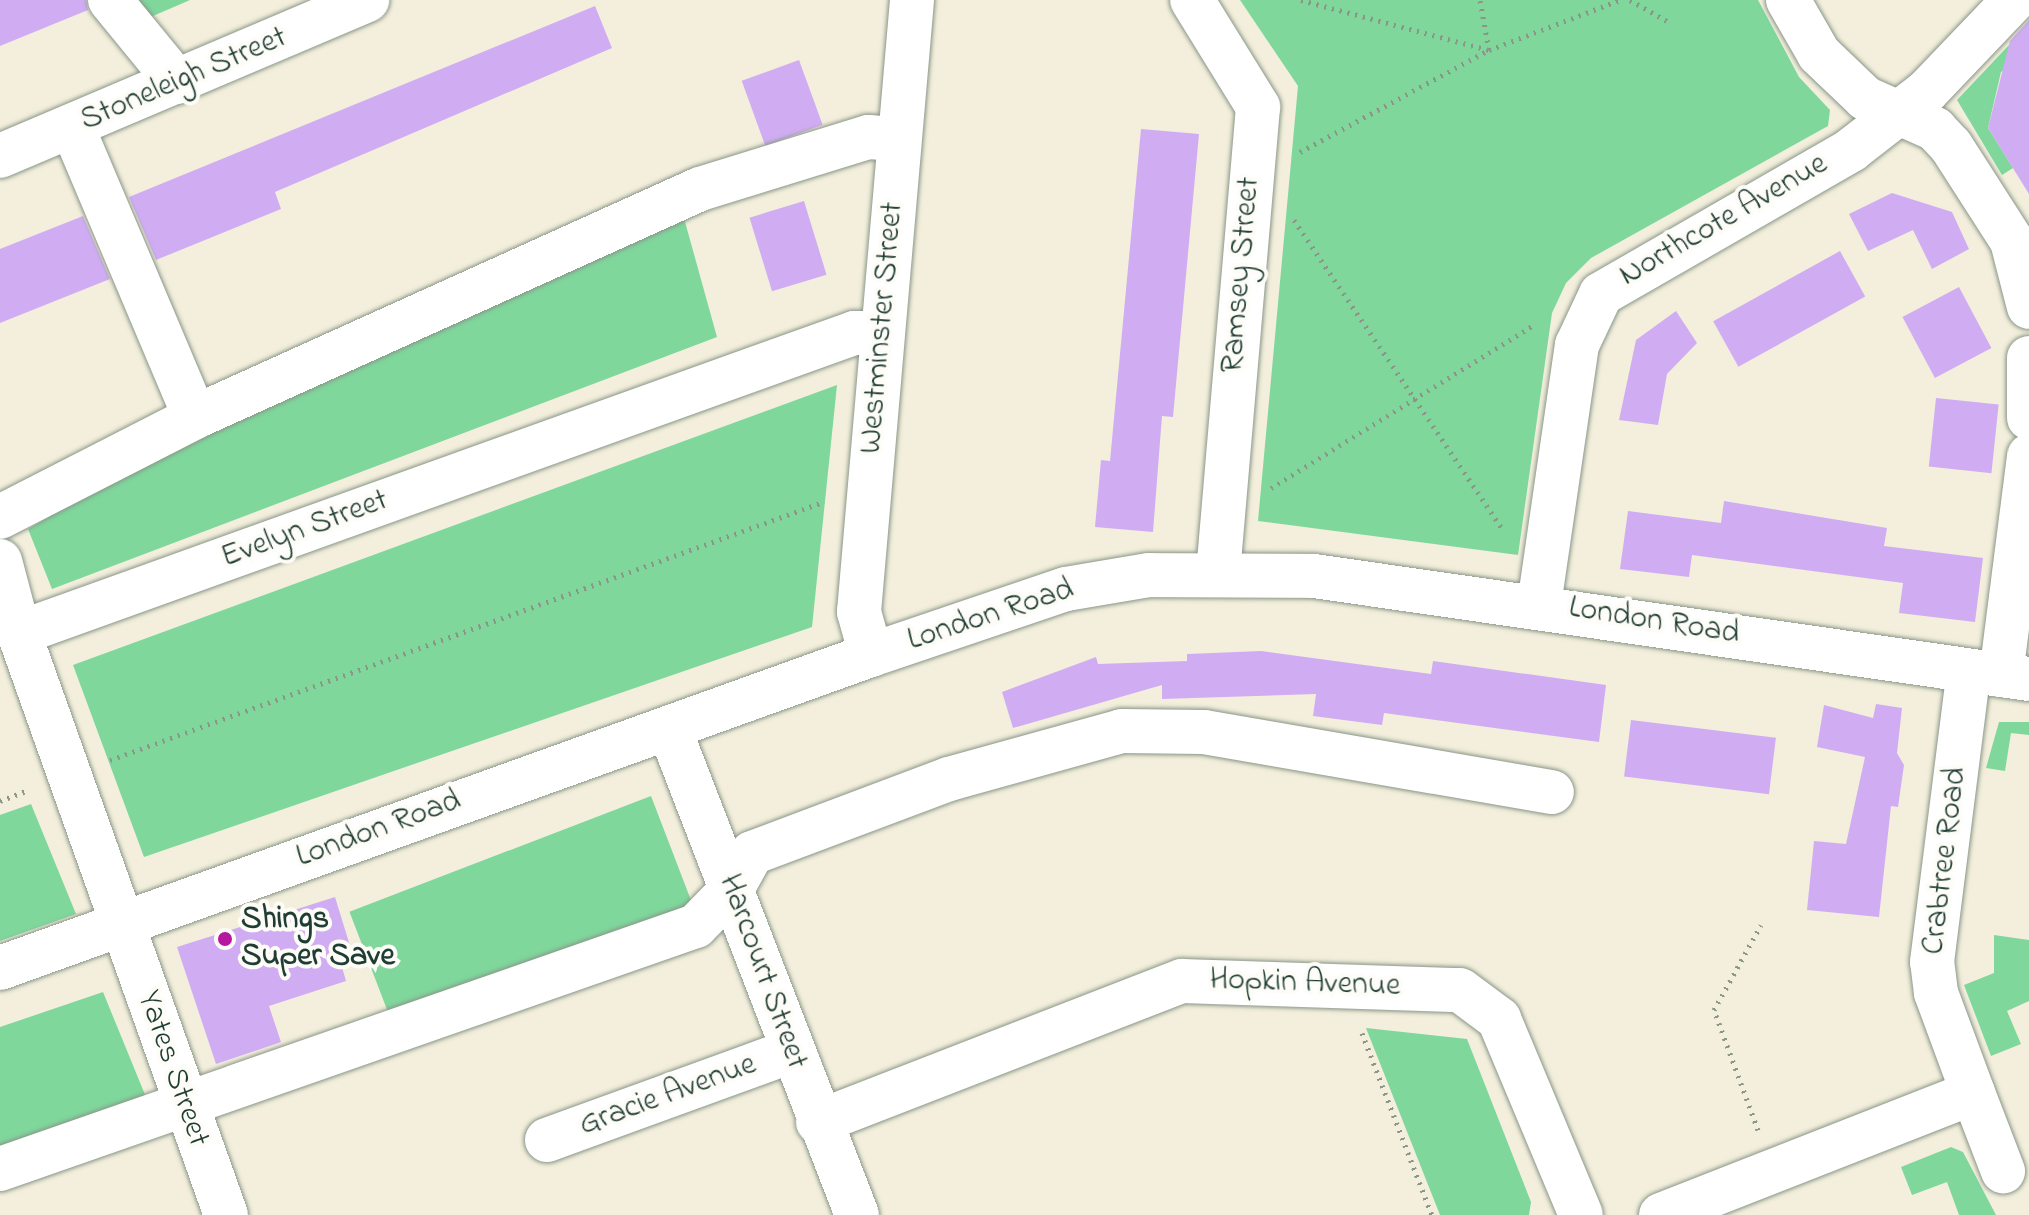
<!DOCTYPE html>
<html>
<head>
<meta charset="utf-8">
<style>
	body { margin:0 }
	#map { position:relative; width:2029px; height:1215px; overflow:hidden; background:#f3efdc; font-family:"Indie Flower",sans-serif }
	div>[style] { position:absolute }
	.green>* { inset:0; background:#7fd79c; transform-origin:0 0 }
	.building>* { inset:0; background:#d0adf3; transform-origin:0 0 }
	.path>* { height:5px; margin-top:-2.5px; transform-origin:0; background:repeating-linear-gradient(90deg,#899688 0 2px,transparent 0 8px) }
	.roads { filter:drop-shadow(0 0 2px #899688) drop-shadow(0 0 2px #899688) }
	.minor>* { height:44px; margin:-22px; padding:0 22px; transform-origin:22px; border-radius:22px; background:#fff }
	.dots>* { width:22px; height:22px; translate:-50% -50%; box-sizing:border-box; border:4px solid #fdfcf7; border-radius:50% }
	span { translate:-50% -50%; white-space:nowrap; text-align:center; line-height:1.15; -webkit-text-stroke:8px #fdfcf7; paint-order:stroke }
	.street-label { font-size:32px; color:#1f3d34 }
	.poi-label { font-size:32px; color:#1f3d34; font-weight:700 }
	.left { translate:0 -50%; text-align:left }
</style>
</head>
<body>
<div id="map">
	<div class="green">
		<i style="clip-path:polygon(130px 0,190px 0,146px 19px)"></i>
		<i style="clip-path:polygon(1240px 0,1758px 0,1799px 77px,1830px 110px,1828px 126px,1591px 258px,1566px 283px,1552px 313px,1518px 555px,1258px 521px,1298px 86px)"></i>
		<i style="clip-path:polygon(2027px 26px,2029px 54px,2001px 72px,1988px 128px,2013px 168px,2002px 175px,1957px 100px)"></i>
		<i style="clip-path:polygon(682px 211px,717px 337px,52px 589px,28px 529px,188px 436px)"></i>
		<i style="clip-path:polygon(837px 385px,812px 627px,144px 857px,73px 665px)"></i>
		<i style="clip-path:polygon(1999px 722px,2029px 722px,2029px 735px,2011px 733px,2005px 771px,1986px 768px)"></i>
		<i style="left:651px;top:796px;width:121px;height:323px;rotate:69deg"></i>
		<i style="clip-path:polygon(31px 804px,76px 914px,0 941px,0 815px)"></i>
		<i style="clip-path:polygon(1994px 935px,2029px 940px,2029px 1001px,2007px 1011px,2021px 1044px,1991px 1056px,1964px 985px,1994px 973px)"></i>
		<i style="clip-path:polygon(103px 992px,148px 1102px,0 1155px,0 1027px)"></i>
		<i style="clip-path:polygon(1366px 1028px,1467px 1039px,1531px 1202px,1529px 1215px,1440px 1215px)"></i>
		<i style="clip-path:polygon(1951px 1147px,1963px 1152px,1996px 1215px,1959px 1215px,1947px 1182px,1912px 1195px,1901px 1167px)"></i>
	</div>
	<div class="building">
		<i style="clip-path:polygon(0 0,86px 0,88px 10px,0 46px)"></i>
		<i style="clip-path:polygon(595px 6px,612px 48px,275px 192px,281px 209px,156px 260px,129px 197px)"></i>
		<i style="clip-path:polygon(2029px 20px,2029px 194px,1988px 128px,2010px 41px)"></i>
		<i style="left:799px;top:60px;width:69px;height:61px;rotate:70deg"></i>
		<i style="clip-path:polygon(1141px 129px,1199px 134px,1173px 417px,1162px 416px,1153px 532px,1095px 527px,1101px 460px,1110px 461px)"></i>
		<i style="clip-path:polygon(1892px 193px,1952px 212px,1969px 249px,1932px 269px,1913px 230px,1868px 251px,1849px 214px)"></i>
		<i style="left:804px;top:201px;width:77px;height:57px;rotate:73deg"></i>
		<i style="clip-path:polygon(83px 216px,110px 279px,0 323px,0 249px)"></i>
		<i style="left:1840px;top:251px;width:52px;height:145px;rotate:61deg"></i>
		<i style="left:1959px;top:287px;width:69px;height:64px;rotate:62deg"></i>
		<i style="clip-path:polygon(1676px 311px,1697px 343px,1667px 374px,1658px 425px,1619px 420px,1636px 340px)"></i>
		<i style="left:1936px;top:398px;width:63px;height:69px;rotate:6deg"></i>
		<i style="clip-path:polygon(1724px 501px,1887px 528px,1884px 546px,1983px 558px,1975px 622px,1899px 613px,1903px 583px,1692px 555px,1689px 577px,1620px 569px,1628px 511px,1721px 523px)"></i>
		<i style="clip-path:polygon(1261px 651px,1431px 674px,1433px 661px,1606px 685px,1599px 742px,1384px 713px,1382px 725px,1313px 716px,1316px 694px,1162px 699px,1162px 685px,1013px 728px,1002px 692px,1096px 657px,1098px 664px,1187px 661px,1187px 654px)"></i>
		<i style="clip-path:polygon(1876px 704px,1902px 708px,1897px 753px,1904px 765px,1898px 807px,1891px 806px,1879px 917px,1807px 910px,1814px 841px,1846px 844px,1865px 757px,1817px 747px,1824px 705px,1873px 718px)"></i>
		<i style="left:1631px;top:720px;width:146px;height:57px;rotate:7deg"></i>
		<i style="clip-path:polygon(335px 897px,351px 949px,338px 953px,346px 981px,269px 1006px,281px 1042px,216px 1064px,177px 947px)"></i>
	</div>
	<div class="path">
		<i style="left:1301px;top:0;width:195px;rotate:14.9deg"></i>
		<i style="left:1489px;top:50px;width:51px;rotate:-100.2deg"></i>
		<i style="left:1630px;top:0;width:43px;rotate:29.6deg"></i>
		<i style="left:1300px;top:152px;width:215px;rotate:-28.4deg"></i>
		<i style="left:1489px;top:50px;width:140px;rotate:-20.9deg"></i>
		<i style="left:1294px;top:220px;width:374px;rotate:56deg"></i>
		<i style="left:1271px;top:488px;width:309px;rotate:-31.8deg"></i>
		<i style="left:110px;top:760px;width:758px;rotate:-19.89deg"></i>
		<i style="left:0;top:801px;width:31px;rotate:-21deg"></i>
		<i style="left:1362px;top:1033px;width:195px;rotate:69deg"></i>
		<i style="left:1758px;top:1130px;width:128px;rotate:-110.1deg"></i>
		<i style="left:1714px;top:1010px;width:97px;rotate:-61.1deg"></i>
	</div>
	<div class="roads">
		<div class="minor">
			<i style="left:110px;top:0;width:106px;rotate:50.7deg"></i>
			<i style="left:1192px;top:0;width:126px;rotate:58.3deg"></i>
			<i style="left:1258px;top:107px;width:465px;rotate:94.9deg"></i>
			<i style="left:1788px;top:0;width:62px;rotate:60.1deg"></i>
			<i style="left:1819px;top:54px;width:64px;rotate:43.7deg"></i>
			<i style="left:1865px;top:98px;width:77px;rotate:23.9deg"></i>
			<i style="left:1935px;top:129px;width:23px;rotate:47deg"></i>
			<i style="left:1951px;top:146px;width:113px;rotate:57.3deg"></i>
			<i style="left:2012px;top:241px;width:68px;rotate:75.6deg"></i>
			<i style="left:72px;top:126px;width:316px;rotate:67.1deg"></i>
			<i style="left:0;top:156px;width:399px;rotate:-23deg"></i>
			<i style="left:2029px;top:358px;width:60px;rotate:90deg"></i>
			<i style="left:0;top:517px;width:219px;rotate:-27.1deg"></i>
			<i style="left:195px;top:417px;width:554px;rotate:-24.3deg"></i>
			<i style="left:700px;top:189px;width:176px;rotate:-17.2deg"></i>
			<i style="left:868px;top:137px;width:31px;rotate:4deg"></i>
			<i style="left:0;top:561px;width:74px;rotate:75.2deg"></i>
			<i style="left:1539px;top:605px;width:263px;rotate:-81.7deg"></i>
			<i style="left:1577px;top:345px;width:56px;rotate:-64.8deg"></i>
			<i style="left:1601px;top:294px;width:289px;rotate:-29.9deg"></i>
			<i style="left:1851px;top:150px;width:96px;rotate:-37.8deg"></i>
			<i style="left:1927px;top:91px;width:126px;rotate:-46.3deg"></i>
			<i style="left:871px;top:655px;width:45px;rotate:-105.6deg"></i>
			<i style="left:859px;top:612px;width:614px;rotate:-85.05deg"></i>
			<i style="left:2001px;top:675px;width:221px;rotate:-82.7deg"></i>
			<i style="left:669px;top:728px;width:522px;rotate:68.89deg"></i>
			<i style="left:0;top:968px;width:926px;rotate:-19.77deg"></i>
			<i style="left:871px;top:655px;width:206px;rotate:-18.7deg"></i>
			<i style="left:1066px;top:589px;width:84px;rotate:-9.6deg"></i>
			<i style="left:1149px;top:575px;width:165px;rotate:0.3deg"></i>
			<i style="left:1314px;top:576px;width:722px;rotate:8.2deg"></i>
			<i style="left:1973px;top:1093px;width:84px;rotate:69deg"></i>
			<i style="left:818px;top:1122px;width:390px;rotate:-21.2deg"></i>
			<i style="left:1182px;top:981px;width:278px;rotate:1.9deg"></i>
			<i style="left:1460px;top:990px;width:49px;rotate:36.6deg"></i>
			<i style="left:1499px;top:1019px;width:212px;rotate:67.3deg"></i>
			<i style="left:547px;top:1140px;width:258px;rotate:-20deg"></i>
			<i style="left:0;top:1169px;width:737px;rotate:-19.25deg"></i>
			<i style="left:696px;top:926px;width:52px;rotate:-45.8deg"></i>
			<i style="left:732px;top:889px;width:41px;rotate:-60.9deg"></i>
			<i style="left:752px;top:853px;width:210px;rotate:-20.6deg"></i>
			<i style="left:949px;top:779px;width:180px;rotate:-15.5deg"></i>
			<i style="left:1122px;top:731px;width:82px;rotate:0.7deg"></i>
			<i style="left:1204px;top:732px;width:353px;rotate:9.8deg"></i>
			<i style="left:226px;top:1215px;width:618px;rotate:-109.58deg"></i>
			<i style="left:19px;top:633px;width:887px;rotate:-19.76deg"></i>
			<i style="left:854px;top:333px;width:27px"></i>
			<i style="left:1661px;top:1215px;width:335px;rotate:-21.4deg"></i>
			<i style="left:1973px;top:1093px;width:107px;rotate:-110.3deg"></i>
			<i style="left:1936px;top:993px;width:31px;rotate:-97deg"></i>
			<i style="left:1932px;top:962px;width:293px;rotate:-82.8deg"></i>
		</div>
	</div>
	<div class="dots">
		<i style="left:225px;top:939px;background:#b5179e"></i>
	</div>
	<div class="street-label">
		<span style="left:184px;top:80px;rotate:-23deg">Stoneleigh Street</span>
		<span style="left:1724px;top:221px;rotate:-30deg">Northcote Avenue</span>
		<span style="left:1242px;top:275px;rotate:-85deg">Ramsey Street</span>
		<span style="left:883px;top:328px;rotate:-85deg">Westminster Street</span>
		<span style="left:305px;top:530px;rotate:-20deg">Evelyn Street</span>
		<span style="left:991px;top:616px;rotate:-18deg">London Road</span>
		<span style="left:1654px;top:622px;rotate:9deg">London Road</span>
		<span style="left:379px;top:830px;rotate:-20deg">London Road</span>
		<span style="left:1946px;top:861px;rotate:-83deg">Crabtree Road</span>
		<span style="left:762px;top:972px;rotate:70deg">Harcourt Street</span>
		<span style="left:1305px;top:984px;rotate:2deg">Hopkin Avenue</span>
		<span style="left:172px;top:1069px;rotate:71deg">Yates Street</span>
		<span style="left:668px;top:1096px;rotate:-20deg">Gracie Avenue</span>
	</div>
	<div class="poi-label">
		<span class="left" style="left:241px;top:939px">Shings<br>Super Save</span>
	</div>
</div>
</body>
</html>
